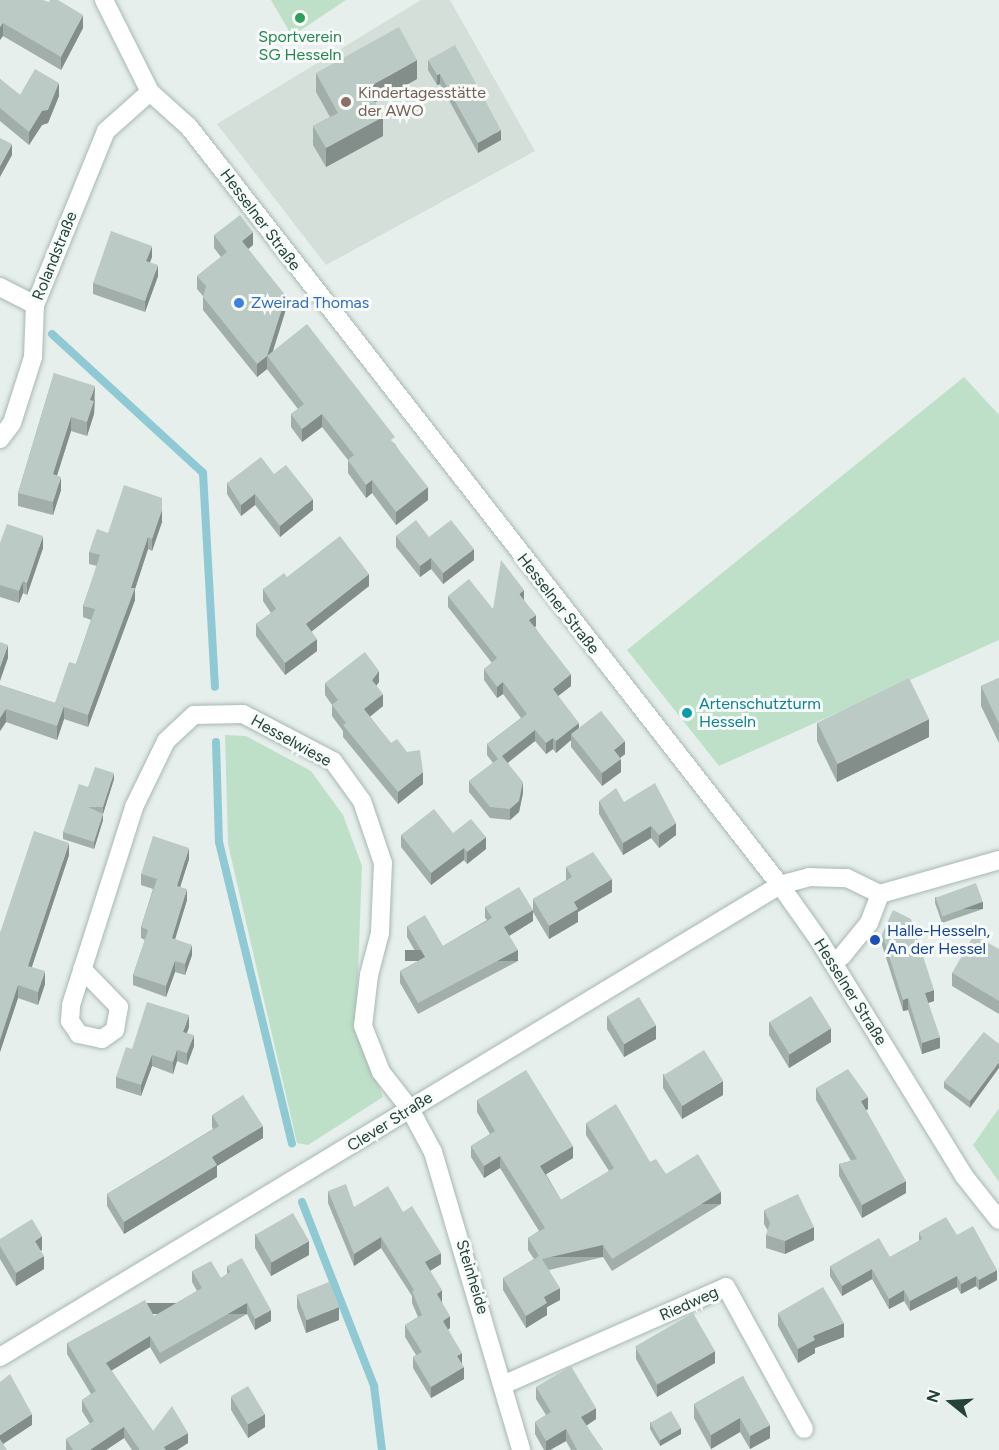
<!DOCTYPE html>
<html>
<head>
<meta charset="utf-8">
<style>
	body { margin:0 }
	#map { position:relative; width:999px; height:1450px; overflow:hidden; background:#e6efeb; font-family:Figtree,sans-serif }
	div>[style] { position:absolute }
	.built>* { inset:0; background:#d4dfda }
	.green>* { inset:0; background:#bfe0c8 }
	.stream>* { height:8px; margin:-4px; padding:0 4px; transform-origin:4px; border-radius:4px; background:#8ec9d4 }
	.roads { filter:drop-shadow(0 0 2px #a8b8b2) drop-shadow(0 0 2px #a8b8b2) }
	.minor>* { height:18px; margin:-9px; padding:0 9px; transform-origin:9px; border-radius:9px; background:#fff }
	.wall>* { inset:0; background:#a1aea9 }
	.shaded-wall>* { inset:0; background:#838d89; transform-origin:0 0 }
	.building>* { inset:0; background:#bbcac4; transform-origin:0 0 }
	.dots>* { width:16px; height:16px; translate:-50% -50%; box-sizing:border-box; border:3px solid #f7fbf9; border-radius:50% }
	span { translate:-50% -50%; white-space:nowrap; text-align:center; line-height:1.15; -webkit-text-stroke:6px #f7fbf9; paint-order:stroke }
	.leisure-label { font-size:16px; color:#27864d }
	.education-label { font-size:16px; color:#785e54 }
	.left { translate:0 -50%; text-align:left }
	.street-label { font-size:16px; color:#24423a }
	.shop-label { font-size:16px; color:#366cbe }
	.culture-label { font-size:16px; color:#0d838f }
	.transit-label { font-size:16px; color:#164399 }
	.north { position:absolute; left:921px; top:1372px; width:60px; height:60px; -webkit-text-stroke:4px #f7fbf9; paint-order:stroke; rotate:288deg; font-size:16px; font-weight:700; line-height:24px; text-align:center; color:#24423a }
	.north::after { content:''; display:block; margin:auto; width:21px; height:27px; background:#24423a; clip-path:polygon(50% 0,100% 100%,50% 72%,0 100%) }
</style>
</head>
<body>
<div id="map">
	<div class="built">
		<i style="clip-path:polygon(421px 0,450px 0,535px 151px,326px 265px,217px 124px)"></i>
	</div>
	<div class="green">
		<i style="clip-path:polygon(271px 0,346px 0,292px 36px)"></i>
		<i style="clip-path:polygon(964px 377px,999px 415px,999px 640px,719px 766px,627px 650px)"></i>
		<i style="clip-path:polygon(225px 735px,246px 736px,311px 771px,343px 815px,362px 866px,356px 1027px,383px 1097px,308px 1145px,297px 1143px,228px 844px)"></i>
		<i style="clip-path:polygon(999px 1108px,999px 1182px,973px 1145px)"></i>
	</div>
	<div class="stream">
		<i style="left:52px;top:334px;width:205px;rotate:42.6deg"></i>
		<i style="left:203px;top:473px;width:214px;rotate:86.8deg"></i>
		<i style="left:216px;top:742px;width:100px;rotate:88.3deg"></i>
		<i style="left:219px;top:842px;width:310px;rotate:76.4deg"></i>
		<i style="left:302px;top:1202px;width:198px;rotate:68.6deg"></i>
		<i style="left:374px;top:1386px;width:64px;rotate:82.9deg"></i>
	</div>
	<div class="roads">
		<div class="minor">
			<i style="left:104px;top:0;width:103px;rotate:63.4deg"></i>
			<i style="left:150px;top:92px;width:52px;rotate:41.9deg"></i>
			<i style="left:189px;top:127px;width:961px;rotate:52.06deg"></i>
			<i style="left:780px;top:885px;width:67px;rotate:54.7deg"></i>
			<i style="left:819px;top:940px;width:277px;rotate:58.4deg"></i>
			<i style="left:964px;top:1176px;width:56px;rotate:51.5deg"></i>
			<i style="left:0;top:287px;width:39px;rotate:27deg"></i>
			<i style="left:0;top:439px;width:20px;rotate:-53deg"></i>
			<i style="left:12px;top:423px;width:69px;rotate:-72.3deg"></i>
			<i style="left:33px;top:357px;width:52px;rotate:-87.8deg"></i>
			<i style="left:35px;top:305px;width:188px;rotate:-67.8deg"></i>
			<i style="left:106px;top:131px;width:59px;rotate:-41.6deg"></i>
			<i style="left:832px;top:962px;width:12px;rotate:-31deg"></i>
			<i style="left:842px;top:956px;width:43px;rotate:-50.7deg"></i>
			<i style="left:869px;top:923px;width:31px;rotate:-69deg"></i>
			<i style="left:82px;top:969px;width:53px;rotate:45.8deg"></i>
			<i style="left:119px;top:1007px;width:23px;rotate:100deg"></i>
			<i style="left:115px;top:1030px;width:16px;rotate:145deg"></i>
			<i style="left:102px;top:1039px;width:24px;rotate:-168deg"></i>
			<i style="left:79px;top:1034px;width:16px;rotate:-125deg"></i>
			<i style="left:70px;top:1021px;width:16px;rotate:-86deg"></i>
			<i style="left:71px;top:1005px;width:208px;rotate:-72.3deg"></i>
			<i style="left:134px;top:807px;width:73px;rotate:-64.1deg"></i>
			<i style="left:166px;top:741px;width:38px;rotate:-43deg"></i>
			<i style="left:194px;top:715px;width:49px;rotate:-1.2deg"></i>
			<i style="left:243px;top:714px;width:102px;rotate:27.6deg"></i>
			<i style="left:333px;top:761px;width:49px;rotate:54.1deg"></i>
			<i style="left:362px;top:801px;width:65px;rotate:71.3deg"></i>
			<i style="left:383px;top:863px;width:70px;rotate:92.5deg"></i>
			<i style="left:380px;top:933px;width:43px;rotate:104.7deg"></i>
			<i style="left:369px;top:975px;width:51px;rotate:96.7deg"></i>
			<i style="left:363px;top:1026px;width:49px;rotate:68.6deg"></i>
			<i style="left:381px;top:1072px;width:47px;rotate:51.9deg"></i>
			<i style="left:410px;top:1109px;width:49px;rotate:61.9deg"></i>
			<i style="left:433px;top:1152px;width:311px;rotate:73.5deg"></i>
			<i style="left:0;top:1357px;width:912px;rotate:-31.18deg"></i>
			<i style="left:780px;top:885px;width:30px;rotate:-15deg"></i>
			<i style="left:809px;top:877px;width:38px;rotate:2deg"></i>
			<i style="left:847px;top:878px;width:37px;rotate:26deg"></i>
			<i style="left:880px;top:894px;width:124px;rotate:-15.9deg"></i>
			<i style="left:505px;top:1384px;width:241px;rotate:-23.7deg"></i>
			<i style="left:726px;top:1287px;width:162px;rotate:61.2deg"></i>
		</div>
	</div>
	<div class="wall">
		<i style="clip-path:polygon(0 0,83px 28px,61px 70px,3px 36px)"></i>
		<i style="clip-path:polygon(428px 60px,501px 140px,478px 153px,440px 84px,437px 85px,428px 70px)"></i>
		<i style="clip-path:polygon(316px 73px,417px 79px,375px 102px,383px 136px,326px 167px,313px 145px,313px 126px,330px 117px,316px 92px)"></i>
		<i style="clip-path:polygon(0 79px,20px 95px,59px 96px,48px 123px,42px 125px,29px 145px,0 121px)"></i>
		<i style="clip-path:polygon(214px 235px,253px 245px,248px 249px,286px 309px,273px 351px,395px 444px,428px 500px,396px 525px,372px 493px,366px 498px,348px 473px,348px 460px,322px 427px,302px 442px,291px 427px,291px 414px,298px 409px,267px 369px,257px 377px,203px 310px,203px 296px,197px 289px,197px 276px,221px 257px,214px 248px)"></i>
		<i style="clip-path:polygon(152px 257px,150px 262px,158px 276px,145px 312px,93px 294px,93px 283px)"></i>
		<i style="clip-path:polygon(54px 373px,95px 400px,94px 414px,87px 436px,71px 431px,57px 476px,61px 490px,53px 515px,18px 506px,18px 493px)"></i>
		<i style="clip-path:polygon(274px 474px,313px 510px,280px 537px,255px 505px,241px 516px,227px 494px,227px 483px)"></i>
		<i style="clip-path:polygon(162px 498px,162px 522px,152px 551px,148px 549px,135px 589px,135px 600px,88px 727px,64px 719px,57px 740px,6px 722px,0 731px,0 685px,55px 703px,76px 664px,91px 620px,83px 617px,83px 606px,97px 566px,89px 564px,89px 552px,108px 533px)"></i>
		<i style="clip-path:polygon(396px 536px,429px 537px,474px 560px,443px 584px,431px 569px,420px 577px,396px 547px)"></i>
		<i style="clip-path:polygon(0 543px,43px 548px,27px 595px,23px 593px,19px 603px,0 597px)"></i>
		<i style="clip-path:polygon(287px 577px,369px 586px,311px 631px,317px 651px,285px 675px,256px 636px,256px 624px,271px 613px,263px 601px,263px 589px)"></i>
		<i style="clip-path:polygon(448px 596px,493px 609px,524px 600px,536px 626px,535px 627px,571px 686px,558px 696px,579px 728px,625px 754px,620px 758px,621px 772px,602px 786px,571px 747px,571px 740px,556px 753px,553px 749px,546px 754px,535px 741px,508px 763px,523px 793px,519px 812px,510px 820px,490px 818px,469px 792px,469px 781px,493px 763px,487px 755px,487px 744px,521px 718px,503px 694px,497px 698px,484px 680px,484px 669px,492px 663px,448px 607px)"></i>
		<i style="clip-path:polygon(999px 678px,999px 743px,981px 706px,981px 686px)"></i>
		<i style="clip-path:polygon(379px 682px,376px 686px,383px 706px,370px 717px,423px 784px,398px 804px,343px 737px,343px 731px,332px 716px,332px 705px,325px 695px,325px 683px)"></i>
		<i style="clip-path:polygon(817px 723px,929px 737px,837px 782px,817px 741px)"></i>
		<i style="clip-path:polygon(114px 779px,103px 814px,103px 820px,94px 849px,63px 839px,63px 832px,88px 787px)"></i>
		<i style="clip-path:polygon(599px 801px,624px 802px,676px 835px,659px 848px,651px 838px,623px 855px,599px 814px)"></i>
		<i style="clip-path:polygon(453px 833px,486px 849px,467px 864px,464px 860px,431px 885px,401px 847px,401px 835px)"></i>
		<i style="clip-path:polygon(69px 855px,32px 967px,45px 984px,38px 1005px,18px 998px,0 1052px,0 933px)"></i>
		<i style="clip-path:polygon(189px 859px,180px 887px,187px 900px,175px 939px,192px 955px,185px 975px,175px 972px,166px 997px,133px 985px,133px 975px,145px 940px,141px 938px,141px 927px,153px 889px,141px 885px,141px 874px)"></i>
		<i style="clip-path:polygon(566px 867px,612px 892px,578px 912px,578px 922px,549px 939px,533px 912px,533px 899px,566px 880px)"></i>
		<i style="clip-path:polygon(935px 897px,983px 909px,942px 923px,935px 903px)"></i>
		<i style="clip-path:polygon(485px 907px,533px 921px,509px 936px,518px 961px,418px 1014px,400px 983px,400px 971px,420px 960px,407px 937px,407px 926px,443px 946px,487px 920px,485px 918px)"></i>
		<i style="clip-path:polygon(882px 934px,934px 1001px,928px 1003px,940px 1048px,922px 1054px,908px 1010px,903px 1011px,882px 945px)"></i>
		<i style="clip-path:polygon(999px 949px,999px 1014px,952px 986px,952px 973px)"></i>
		<i style="clip-path:polygon(607px 1016px,656px 1039px,624px 1057px,607px 1029px)"></i>
		<i style="clip-path:polygon(769px 1022px,831px 1042px,789px 1068px,769px 1035px)"></i>
		<i style="clip-path:polygon(189px 1027px,187px 1033px,194px 1046px,187px 1065px,177px 1061px,173px 1074px,152px 1066px,141px 1096px,116px 1088px,116px 1077px,132px 1049px)"></i>
		<i style="clip-path:polygon(984px 1032px,970px 1108px,944px 1088px,944px 1082px)"></i>
		<i style="clip-path:polygon(663px 1074px,723px 1095px,682px 1119px,663px 1088px)"></i>
		<i style="clip-path:polygon(816px 1088px,868px 1109px,866px 1110px,906px 1193px,862px 1218px,839px 1176px,839px 1164px,851px 1161px,816px 1100px)"></i>
		<i style="clip-path:polygon(477px 1100px,573px 1158px,546px 1174px,561px 1200px,609px 1171px,586px 1135px,586px 1123px,650px 1162px,666px 1174px,721px 1204px,612px 1271px,603px 1257px,549px 1270px,560px 1300px,547px 1307px,547px 1315px,526px 1328px,503px 1290px,503px 1278px,534px 1259px,528px 1250px,528px 1238px,539px 1231px,500px 1168px,484px 1178px,471px 1157px,471px 1146px,490px 1134px,477px 1112px)"></i>
		<i style="clip-path:polygon(212px 1115px,263px 1138px,217px 1166px,217px 1177px,124px 1234px,107px 1206px,107px 1194px,213px 1129px,212px 1127px)"></i>
		<i style="clip-path:polygon(328px 1191px,354px 1207px,403px 1212px,441px 1264px,430px 1271px,442px 1302px,450px 1328px,448px 1329px,462px 1364px,464px 1379px,431px 1398px,413px 1368px,413px 1357px,416px 1355px,405px 1337px,405px 1325px,418px 1317px,412px 1303px,412px 1296px,381px 1248px,354px 1266px,328px 1203px)"></i>
		<i style="clip-path:polygon(764px 1210px,814px 1240px,785px 1254px,766px 1248px,766px 1235px,768px 1231px,764px 1224px)"></i>
		<i style="clip-path:polygon(919px 1232px,957px 1235px,997px 1280px,979px 1290px,976px 1286px,961px 1294px,957px 1287px,910px 1311px,904px 1301px,889px 1309px,872px 1279px,842px 1296px,830px 1276px,830px 1266px,890px 1257px,919px 1241px)"></i>
		<i style="clip-path:polygon(255px 1234px,309px 1255px,271px 1276px,255px 1248px)"></i>
		<i style="clip-path:polygon(0 1239px,42px 1250px,40px 1251px,44px 1269px,16px 1286px,0 1259px)"></i>
		<i style="clip-path:polygon(227px 1266px,271px 1321px,255px 1330px,247px 1314px,160px 1364px,150px 1347px,111px 1370px,153px 1431px,188px 1443px,177px 1450px,132px 1450px,124px 1438px,106px 1450px,66px 1450px,66px 1439px,90px 1424px,82px 1411px,82px 1400px,91px 1394px,67px 1354px,67px 1343px,154px 1316px,197px 1291px,192px 1282px,192px 1271px,221px 1278px,227px 1274px)"></i>
		<i style="clip-path:polygon(297px 1295px,339px 1320px,306px 1333px,297px 1308px)"></i>
		<i style="clip-path:polygon(778px 1313px,844px 1337px,815px 1348px,815px 1353px,798px 1363px,778px 1326px)"></i>
		<i style="clip-path:polygon(636px 1348px,715px 1363px,657px 1397px,636px 1359px)"></i>
		<i style="clip-path:polygon(743px 1376px,770px 1438px,750px 1449px,740px 1432px,711px 1449px,694px 1418px,694px 1404px)"></i>
		<i style="clip-path:polygon(536px 1387px,596px 1419px,586px 1426px,603px 1450px,571px 1450px,566px 1441px,550px 1450px,544px 1450px,535px 1434px,535px 1422px,546px 1415px,536px 1399px)"></i>
		<i style="clip-path:polygon(231px 1397px,265px 1427px,248px 1438px,231px 1410px)"></i>
		<i style="clip-path:polygon(650px 1422px,681px 1434px,660px 1446px,650px 1429px)"></i>
	</div>
	<div class="shaded-wall">
		<i style="clip-path:polygon(83px 15px,83px 28px,61px 70px,61px 57px)"></i>
		<i style="clip-path:polygon(3px 23px,3px 36px,0 40px,0 27px)"></i>
		<i style="clip-path:polygon(417px 60px,417px 79px,367px 107px,367px 88px)"></i>
		<i style="clip-path:polygon(440px 74px,440px 84px,437px 85px,437px 75px)"></i>
		<i style="clip-path:polygon(59px 83px,59px 96px,48px 123px,42px 125px,29px 145px,29px 132px)"></i>
		<i style="clip-path:polygon(383px 117px,383px 136px,326px 167px,326px 148px)"></i>
		<i style="clip-path:polygon(501px 130px,501px 140px,478px 153px,478px 143px)"></i>
		<i style="clip-path:polygon(12px 144px,12px 155px,0 177px,0 166px)"></i>
		<i style="clip-path:polygon(253px 232px,253px 245px,242px 254px,242px 241px)"></i>
		<i style="clip-path:polygon(152px 246px,152px 257px,146px 272px,146px 261px)"></i>
		<i style="clip-path:polygon(158px 265px,158px 276px,145px 312px,145px 301px)"></i>
		<i style="clip-path:polygon(286px 296px,286px 309px,270px 360px,267px 356px)"></i>
		<i style="clip-path:polygon(267px 356px,267px 369px,257px 377px,257px 364px)"></i>
		<i style="clip-path:polygon(95px 386px,94px 414px,87px 436px,87px 422px,90px 400px)"></i>
		<i style="clip-path:polygon(322px 414px,322px 427px,302px 442px,302px 429px)"></i>
		<i style="clip-path:polygon(71px 417px,71px 431px,53px 488px,53px 474px)"></i>
		<i style="clip-path:polygon(61px 477px,61px 490px,53px 515px,53px 502px)"></i>
		<i style="clip-path:polygon(372px 480px,372px 493px,366px 498px,366px 485px)"></i>
		<i style="clip-path:polygon(428px 487px,428px 500px,396px 525px,396px 512px)"></i>
		<i style="clip-path:polygon(255px 494px,255px 505px,241px 516px,241px 505px)"></i>
		<i style="clip-path:polygon(313px 499px,313px 510px,280px 537px,280px 526px)"></i>
		<i style="clip-path:polygon(162px 510px,162px 522px,152px 551px,152px 539px)"></i>
		<i style="clip-path:polygon(43px 536px,43px 548px,27px 595px,27px 583px)"></i>
		<i style="clip-path:polygon(148px 537px,148px 549px,135px 589px,135px 600px,88px 727px,88px 715px)"></i>
		<i style="clip-path:polygon(474px 549px,474px 560px,443px 584px,443px 573px)"></i>
		<i style="clip-path:polygon(431px 558px,431px 569px,420px 577px,420px 566px)"></i>
		<i style="clip-path:polygon(369px 574px,369px 586px,306px 636px,306px 624px)"></i>
		<i style="clip-path:polygon(23px 581px,23px 593px,19px 603px,19px 591px)"></i>
		<i style="clip-path:polygon(524px 590px,524px 601px,519px 594px)"></i>
		<i style="clip-path:polygon(536px 615px,536px 626px,529px 631px,529px 620px)"></i>
		<i style="clip-path:polygon(317px 639px,317px 651px,285px 675px,285px 663px)"></i>
		<i style="clip-path:polygon(8px 645px,8px 658px,0 681px,0 667px)"></i>
		<i style="clip-path:polygon(379px 671px,379px 682px,372px 691px,372px 680px)"></i>
		<i style="clip-path:polygon(571px 674px,571px 686px,553px 700px,553px 689px)"></i>
		<i style="clip-path:polygon(503px 682px,503px 694px,497px 698px,497px 687px)"></i>
		<i style="clip-path:polygon(383px 694px,383px 706px,364px 721px,364px 709px)"></i>
		<i style="clip-path:polygon(64px 706px,64px 719px,57px 740px,57px 726px)"></i>
		<i style="clip-path:polygon(6px 709px,6px 722px,0 731px,0 718px)"></i>
		<i style="clip-path:polygon(929px 719px,929px 737px,837px 782px,837px 764px)"></i>
		<i style="clip-path:polygon(579px 723px,579px 734px,571px 734px,571px 740px,556px 753px,556px 741px)"></i>
		<i style="clip-path:polygon(535px 730px,535px 741px,502px 767px,502px 756px)"></i>
		<i style="clip-path:polygon(553px 738px,553px 749px,546px 754px,546px 743px)"></i>
		<i style="clip-path:polygon(625px 741px,625px 754px,614px 763px,614px 750px)"></i>
		<i style="clip-path:polygon(621px 759px,621px 772px,602px 786px,602px 773px)"></i>
		<i style="clip-path:polygon(423px 772px,423px 784px,398px 804px,398px 792px)"></i>
		<i style="clip-path:polygon(114px 773px,114px 779px,103px 814px,103px 807px)"></i>
		<i style="clip-path:polygon(523px 782px,523px 793px,519px 812px,510px 820px,510px 809px)"></i>
		<i style="clip-path:polygon(103px 814px,103px 820px,94px 849px,94px 842px)"></i>
		<i style="clip-path:polygon(676px 823px,676px 835px,659px 848px,659px 835px)"></i>
		<i style="clip-path:polygon(651px 826px,651px 838px,623px 855px,623px 843px)"></i>
		<i style="clip-path:polygon(486px 837px,486px 849px,467px 864px,467px 852px)"></i>
		<i style="clip-path:polygon(69px 843px,69px 855px,28px 978px,28px 966px)"></i>
		<i style="clip-path:polygon(189px 848px,189px 859px,177px 897px,177px 886px)"></i>
		<i style="clip-path:polygon(464px 848px,464px 860px,431px 885px,431px 873px)"></i>
		<i style="clip-path:polygon(612px 879px,612px 892px,578px 912px,578px 922px,549px 939px,549px 926px,574px 902px)"></i>
		<i style="clip-path:polygon(187px 889px,187px 900px,172px 949px,172px 938px)"></i>
		<i style="left:983px;top:902px;width:7px;height:43px;rotate:90deg"></i>
		<i style="clip-path:polygon(533px 910px,533px 921px,504px 939px,504px 927px)"></i>
		<i style="clip-path:polygon(192px 945px,192px 955px,185px 975px,185px 964px)"></i>
		<i style="left:518px;top:950px;width:11px;height:113px;rotate:90deg"></i>
		<i style="clip-path:polygon(175px 961px,175px 972px,166px 997px,166px 986px)"></i>
		<i style="clip-path:polygon(45px 971px,45px 984px,38px 1005px,38px 992px)"></i>
		<i style="clip-path:polygon(18px 985px,18px 998px,0 1052px,0 1040px)"></i>
		<i style="clip-path:polygon(934px 990px,934px 1001px,925px 1004px,925px 993px)"></i>
		<i style="clip-path:polygon(908px 998px,908px 1010px,903px 1011px,903px 1000px)"></i>
		<i style="clip-path:polygon(189px 1015px,189px 1027px,183px 1043px,183px 1032px)"></i>
		<i style="clip-path:polygon(656px 1025px,656px 1039px,624px 1057px,624px 1044px)"></i>
		<i style="clip-path:polygon(831px 1028px,831px 1042px,789px 1068px,789px 1055px)"></i>
		<i style="clip-path:polygon(194px 1035px,194px 1046px,187px 1065px,187px 1053px)"></i>
		<i style="clip-path:polygon(940px 1037px,940px 1048px,922px 1054px,922px 1043px)"></i>
		<i style="clip-path:polygon(177px 1050px,177px 1061px,173px 1074px,173px 1062px)"></i>
		<i style="clip-path:polygon(152px 1055px,152px 1066px,141px 1096px,141px 1085px)"></i>
		<i style="clip-path:polygon(999px 1062px,999px 1068px,970px 1108px,970px 1101px)"></i>
		<i style="clip-path:polygon(723px 1081px,723px 1095px,682px 1119px,682px 1106px)"></i>
		<i style="clip-path:polygon(868px 1097px,868px 1109px,861px 1113px,861px 1101px)"></i>
		<i style="clip-path:polygon(263px 1126px,263px 1138px,217px 1166px,217px 1177px,124px 1234px,124px 1222px,212px 1157px)"></i>
		<i style="clip-path:polygon(573px 1146px,573px 1158px,540px 1178px,540px 1166px)"></i>
		<i style="clip-path:polygon(500px 1156px,500px 1168px,484px 1178px,484px 1166px)"></i>
		<i style="clip-path:polygon(906px 1181px,906px 1193px,862px 1218px,862px 1205px)"></i>
		<i style="left:721px;top:1192px;width:12px;height:128px;rotate:90deg"></i>
		<i style="clip-path:polygon(814px 1227px,814px 1240px,785px 1254px,785px 1241px)"></i>
		<i style="clip-path:polygon(42px 1236px,42px 1250px,35px 1254px,35px 1241px)"></i>
		<i style="clip-path:polygon(381px 1237px,381px 1248px,354px 1266px,354px 1254px)"></i>
		<i style="clip-path:polygon(309px 1241px,309px 1255px,271px 1276px,271px 1263px)"></i>
		<i style="left:603px;top:1245px;width:12px;height:63px;rotate:90deg"></i>
		<i style="clip-path:polygon(441px 1253px,441px 1264px,425px 1274px,425px 1262px)"></i>
		<i style="clip-path:polygon(44px 1256px,44px 1269px,16px 1286px,16px 1273px)"></i>
		<i style="clip-path:polygon(872px 1269px,872px 1279px,842px 1296px,842px 1286px)"></i>
		<i style="clip-path:polygon(997px 1270px,997px 1280px,979px 1290px,979px 1280px)"></i>
		<i style="clip-path:polygon(957px 1276px,957px 1287px,910px 1311px,910px 1301px)"></i>
		<i style="clip-path:polygon(976px 1276px,976px 1286px,961px 1294px,961px 1284px)"></i>
		<i style="clip-path:polygon(560px 1288px,560px 1300px,547px 1307px,547px 1315px,526px 1328px,526px 1316px,544px 1297px)"></i>
		<i style="clip-path:polygon(442px 1290px,442px 1302px,437px 1305px,437px 1294px)"></i>
		<i style="clip-path:polygon(904px 1290px,904px 1301px,889px 1309px,889px 1299px)"></i>
		<i style="left:247px;top:1303px;width:11px;height:100px;rotate:90deg"></i>
		<i style="clip-path:polygon(339px 1307px,339px 1320px,306px 1333px,306px 1320px)"></i>
		<i style="clip-path:polygon(271px 1310px,271px 1321px,255px 1330px,255px 1319px)"></i>
		<i style="clip-path:polygon(450px 1316px,450px 1328px,443px 1333px,443px 1321px)"></i>
		<i style="clip-path:polygon(844px 1323px,844px 1337px,815px 1348px,815px 1353px,798px 1363px,798px 1349px,813px 1336px)"></i>
		<i style="clip-path:polygon(150px 1336px,150px 1347px,106px 1374px,106px 1363px)"></i>
		<i style="clip-path:polygon(715px 1351px,715px 1363px,657px 1397px,657px 1385px)"></i>
		<i style="clip-path:polygon(462px 1353px,462px 1364px,457px 1356px)"></i>
		<i style="clip-path:polygon(464px 1367px,464px 1379px,431px 1398px,431px 1387px)"></i>
		<i style="clip-path:polygon(596px 1408px,596px 1419px,581px 1429px,581px 1417px)"></i>
		<i style="clip-path:polygon(32px 1414px,32px 1425px,0 1446px,0 1435px)"></i>
		<i style="clip-path:polygon(265px 1414px,265px 1427px,248px 1438px,248px 1424px)"></i>
		<i style="clip-path:polygon(740px 1418px,740px 1432px,711px 1449px,711px 1435px)"></i>
		<i style="clip-path:polygon(770px 1425px,770px 1438px,750px 1449px,750px 1436px)"></i>
		<i style="clip-path:polygon(124px 1427px,124px 1438px,106px 1450px,90px 1450px)"></i>
		<i style="clip-path:polygon(681px 1428px,681px 1434px,660px 1446px,660px 1440px)"></i>
		<i style="clip-path:polygon(566px 1429px,566px 1441px,550px 1450px,546px 1450px,546px 1441px)"></i>
		<i style="clip-path:polygon(188px 1433px,188px 1443px,177px 1450px,164px 1450px,164px 1447px)"></i>
	</div>
	<div class="building">
		<i style="clip-path:polygon(0 0,43px 0,49px 2px,50px 0,58px 0,83px 15px,61px 57px,3px 23px,0 27px)"></i>
		<i style="clip-path:polygon(399px 27px,417px 60px,367px 88px,383px 117px,326px 148px,313px 126px,338px 113px,316px 73px)"></i>
		<i style="clip-path:polygon(455px 45px,501px 130px,478px 143px,440px 74px,437px 75px,428px 60px)"></i>
		<i style="clip-path:polygon(35px 69px,59px 83px,48px 110px,42px 111px,29px 132px,0 108px,0 79px,20px 95px)"></i>
		<i style="clip-path:polygon(0 138px,12px 144px,0 166px)"></i>
		<i style="clip-path:polygon(240px 215px,253px 232px,242px 241px,286px 296px,267px 356px,307px 324px,395px 437px,391px 440px,428px 487px,396px 512px,372px 480px,366px 485px,348px 460px,354px 455px,322px 414px,302px 429px,291px 414px,304px 404px,267px 356px,257px 364px,203px 297px,206px 286px,197px 276px,227px 252px,214px 235px)"></i>
		<i style="clip-path:polygon(111px 231px,152px 246px,146px 261px,158px 265px,145px 301px,93px 283px)"></i>
		<i style="clip-path:polygon(54px 373px,95px 386px,90px 400px,94px 401px,87px 422px,71px 417px,53px 474px,61px 477px,53px 502px,18px 493px)"></i>
		<i style="clip-path:polygon(261px 457px,274px 474px,286px 465px,313px 499px,280px 526px,255px 494px,241px 505px,227px 483px)"></i>
		<i style="clip-path:polygon(124px 485px,162px 498px,162px 510px,152px 539px,148px 537px,131px 588px,135px 588px,88px 715px,64px 707px,64px 706px,55px 703px,69px 662px,76px 664px,95px 609px,83px 606px,100px 555px,89px 552px,97px 529px,108px 533px)"></i>
		<i style="clip-path:polygon(416px 520px,429px 537px,451px 520px,474px 549px,443px 573px,431px 558px,420px 566px,396px 536px)"></i>
		<i style="clip-path:polygon(7px 524px,43px 536px,27px 583px,23px 581px,19px 591px,0 585px,0 543px)"></i>
		<i style="clip-path:polygon(340px 536px,369px 574px,306px 624px,317px 639px,285px 663px,256px 624px,276px 609px,263px 589px,284px 573px,287px 577px)"></i>
		<i style="clip-path:polygon(501px 560px,524px 590px,519px 594px,536px 615px,529px 620px,571px 674px,553px 689px,579px 723px,556px 741px,553px 738px,546px 743px,535px 730px,502px 756px,523px 782px,519px 801px,510px 809px,490px 807px,469px 781px,498px 759px,487px 744px,527px 714px,503px 682px,497px 687px,484px 669px,497px 658px,448px 596px,469px 579px,493px 609px)"></i>
		<i style="clip-path:polygon(0 642px,8px 645px,0 667px)"></i>
		<i style="clip-path:polygon(365px 652px,379px 671px,372px 680px,383px 694px,364px 709px,391px 743px,397px 739px,407px 752px,420px 750px,423px 772px,398px 792px,343px 725px,346px 723px,332px 705px,338px 700px,325px 683px)"></i>
		<i style="left:909px;top:678px;width:46px;height:102px;rotate:64deg"></i>
		<i style="clip-path:polygon(999px 678px,999px 724px,981px 686px)"></i>
		<i style="clip-path:polygon(0 685px,64px 706px,57px 726px,6px 709px,0 718px)"></i>
		<i style="clip-path:polygon(601px 711px,625px 741px,614px 750px,621px 759px,602px 773px,571px 734px)"></i>
		<i style="clip-path:polygon(95px 767px,114px 773px,103px 807px,88px 807px,103px 814px,94px 842px,63px 832px,79px 784px,88px 787px)"></i>
		<i style="clip-path:polygon(655px 783px,676px 823px,659px 835px,651px 826px,623px 843px,599px 801px,616px 788px,624px 802px)"></i>
		<i style="clip-path:polygon(434px 809px,453px 833px,471px 819px,486px 837px,467px 852px,464px 848px,431px 873px,401px 835px)"></i>
		<i style="clip-path:polygon(34px 831px,69px 843px,28px 966px,45px 971px,38px 992px,18px 985px,0 1040px,0 933px)"></i>
		<i style="clip-path:polygon(153px 836px,189px 848px,177px 886px,187px 889px,172px 938px,192px 945px,185px 964px,175px 961px,166px 986px,133px 975px,148px 930px,141px 927px,157px 879px,141px 874px)"></i>
		<i style="clip-path:polygon(593px 852px,612px 879px,574px 902px,578px 909px,549px 926px,533px 899px,572px 877px,566px 867px)"></i>
		<i style="left:976px;top:883px;width:20px;height:43px;rotate:70deg"></i>
		<i style="clip-path:polygon(519px 887px,533px 910px,504px 927px,518px 950px,418px 1003px,400px 971px,425px 957px,407px 926px,425px 915px,443px 946px,492px 918px,485px 907px)"></i>
		<i style="clip-path:polygon(893px 910px,911px 919px,934px 990px,925px 993px,940px 1037px,922px 1043px,908px 998px,903px 1000px,882px 934px)"></i>
		<i style="clip-path:polygon(974px 935px,999px 949px,999px 1001px,952px 973px)"></i>
		<i style="left:811px;top:996px;width:38px;height:49px;rotate:58deg"></i>
		<i style="left:639px;top:997px;width:33px;height:37px;rotate:59deg"></i>
		<i style="clip-path:polygon(147px 1002px,189px 1015px,183px 1032px,194px 1035px,187px 1053px,177px 1050px,173px 1062px,152px 1055px,141px 1085px,116px 1077px,126px 1047px,132px 1049px)"></i>
		<i style="clip-path:polygon(984px 1032px,999px 1044px,999px 1062px,970px 1101px,944px 1082px)"></i>
		<i style="left:704px;top:1050px;width:36px;height:48px;rotate:58deg"></i>
		<i style="clip-path:polygon(848px 1069px,868px 1097px,861px 1101px,906px 1181px,862px 1205px,839px 1164px,857px 1159px,816px 1088px)"></i>
		<i style="clip-path:polygon(526px 1070px,573px 1146px,540px 1166px,561px 1200px,614px 1168px,586px 1123px,616px 1104px,650px 1162px,656px 1159px,666px 1174px,698px 1154px,721px 1192px,612px 1259px,603px 1245px,542px 1259px,560px 1288px,544px 1297px,547px 1303px,526px 1316px,503px 1278px,539px 1256px,528px 1238px,545px 1228px,500px 1156px,484px 1166px,471px 1146px,495px 1131px,477px 1100px)"></i>
		<i style="clip-path:polygon(243px 1095px,263px 1126px,212px 1157px,217px 1165px,124px 1222px,107px 1194px,219px 1126px,212px 1115px)"></i>
		<i style="clip-path:polygon(346px 1184px,354px 1207px,388px 1186px,403px 1212px,412px 1206px,441px 1253px,425px 1262px,442px 1290px,437px 1294px,450px 1316px,443px 1321px,462px 1353px,457px 1356px,464px 1367px,431px 1387px,413px 1357px,422px 1352px,405px 1325px,422px 1315px,412px 1291px,414px 1290px,381px 1237px,354px 1254px,328px 1191px)"></i>
		<i style="clip-path:polygon(798px 1194px,814px 1227px,785px 1241px,766px 1235px,770px 1223px,764px 1210px)"></i>
		<i style="left:293px;top:1213px;width:32px;height:43px;rotate:60deg"></i>
		<i style="clip-path:polygon(946px 1217px,957px 1235px,973px 1226px,997px 1270px,979px 1280px,976px 1276px,961px 1284px,957px 1276px,910px 1301px,904px 1290px,889px 1299px,872px 1269px,842px 1286px,830px 1266px,879px 1238px,890px 1257px,922px 1239px,919px 1232px)"></i>
		<i style="clip-path:polygon(32px 1219px,42px 1236px,35px 1241px,44px 1256px,16px 1273px,0 1246px,0 1239px)"></i>
		<i style="clip-path:polygon(242px 1258px,271px 1310px,255px 1319px,247px 1303px,160px 1353px,150px 1336px,106px 1363px,153px 1431px,172px 1406px,188px 1433px,164px 1447px,166px 1450px,139px 1450px,139px 1449px,124px 1427px,90px 1450px,73px 1450px,66px 1439px,94px 1421px,82px 1400px,96px 1391px,67px 1343px,145px 1300px,154px 1316px,202px 1288px,192px 1271px,211px 1261px,221px 1278px,230px 1272px,227px 1266px)"></i>
		<i style="left:329px;top:1282px;width:27px;height:35px;rotate:68deg"></i>
		<i style="clip-path:polygon(823px 1287px,844px 1323px,813px 1336px,815px 1340px,798px 1349px,778px 1313px)"></i>
		<i style="left:693px;top:1313px;width:44px;height:67px;rotate:60deg"></i>
		<i style="clip-path:polygon(571px 1366px,596px 1408px,581px 1417px,603px 1450px,577px 1450px,566px 1429px,546px 1441px,535px 1422px,551px 1412px,536px 1387px)"></i>
		<i style="clip-path:polygon(10px 1374px,32px 1414px,0 1435px,0 1382px)"></i>
		<i style="clip-path:polygon(743px 1376px,770px 1425px,750px 1436px,740px 1418px,711px 1435px,694px 1404px)"></i>
		<i style="left:248px;top:1386px;width:33px;height:20px;rotate:59deg"></i>
		<i style="left:671px;top:1411px;width:20px;height:24px;rotate:60deg"></i>
		<i style="clip-path:polygon(0 1439px,7px 1450px,0 1450px)"></i>
	</div>
	<div class="dots">
		<i style="left:300px;top:18px;background:#2e9e5b"></i>
		<i style="left:346px;top:102px;background:#8d6e63"></i>
		<i style="left:239px;top:303px;background:#3f7fe0"></i>
		<i style="left:687px;top:713px;background:#0f9aa8"></i>
		<i style="left:875px;top:940px;background:#1a4fb4"></i>
	</div>
	<div class="leisure-label">
		<span style="left:300px;top:46px">Sportverein<br>SG Hesseln</span>
	</div>
	<div class="education-label">
		<span class="left" style="left:358px;top:102px">Kindertagesstätte<br>der AWO</span>
	</div>
	<div class="street-label">
		<span style="left:260px;top:220px;rotate:53deg">Hesselner Straße</span>
		<span style="left:55px;top:256px;rotate:-68deg">Rolandstraße</span>
		<span style="left:558px;top:604px;rotate:52deg">Hesselner Straße</span>
		<span style="left:291px;top:741px;rotate:29deg">Hesselwiese</span>
		<span style="left:850px;top:992px;rotate:58deg">Hesselner Straße</span>
		<span style="left:390px;top:1122px;rotate:-32deg">Clever Straße</span>
		<span style="left:472px;top:1277px;rotate:73deg">Steinheide</span>
		<span style="left:689px;top:1304px;rotate:-24deg">Riedweg</span>
	</div>
	<div class="shop-label">
		<span class="left" style="left:251px;top:303px">Zweirad Thomas</span>
	</div>
	<div class="culture-label">
		<span class="left" style="left:699px;top:713px">Artenschutzturm<br>Hesseln</span>
	</div>
	<div class="transit-label">
		<span class="left" style="left:887px;top:940px">Halle-Hesseln,<br>An der Hessel</span>
	</div>
	<div class="north">N</div>
</div>
</body>
</html>
